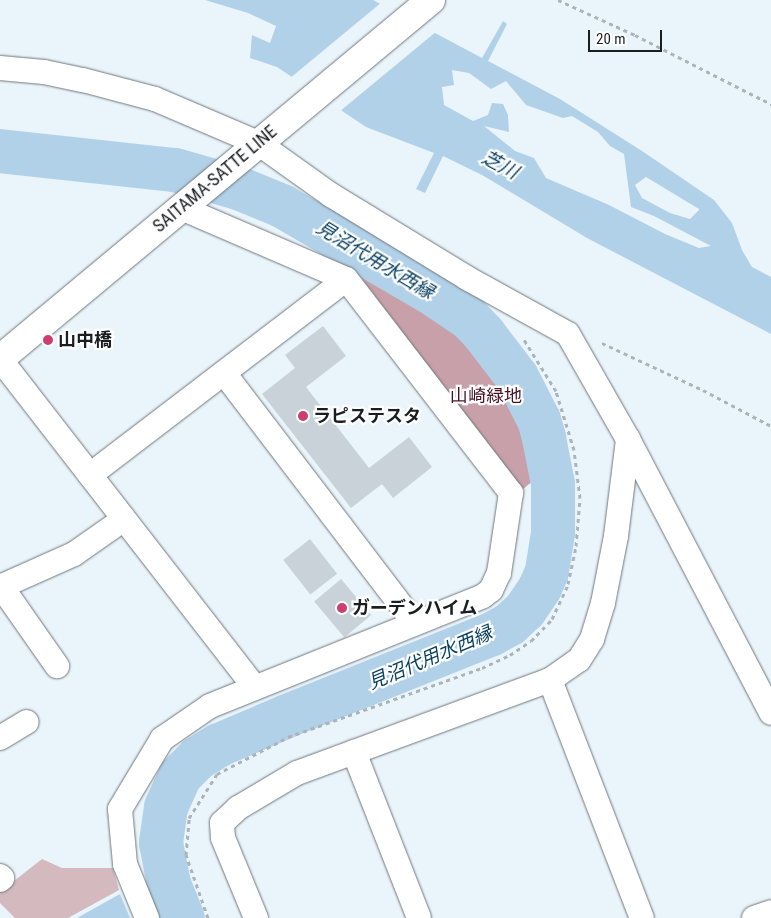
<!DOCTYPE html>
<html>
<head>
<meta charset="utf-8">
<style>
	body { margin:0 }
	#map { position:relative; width:771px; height:918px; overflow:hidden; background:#eaf4fb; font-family:"Roboto Condensed","Noto Sans JP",sans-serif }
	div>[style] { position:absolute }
	.green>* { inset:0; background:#d4b9bf }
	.forest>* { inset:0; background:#c8a0a9 }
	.water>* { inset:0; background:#b1d1e9 }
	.pier>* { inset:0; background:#eaf4fb }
	.river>* { height:44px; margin:-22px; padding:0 22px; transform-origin:22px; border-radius:22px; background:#b1d1e9 }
	.building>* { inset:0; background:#c9d2d9; transform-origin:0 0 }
	.path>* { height:3px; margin-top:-1.5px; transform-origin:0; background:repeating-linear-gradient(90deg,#acb4b9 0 4px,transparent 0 8px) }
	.roads { filter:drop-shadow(0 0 1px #6f777d) drop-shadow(0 0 1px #6f777d) }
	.minor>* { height:24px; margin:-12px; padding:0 12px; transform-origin:12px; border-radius:12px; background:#fff }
	.major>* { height:28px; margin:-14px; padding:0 14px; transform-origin:14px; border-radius:14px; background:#fff }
	.dots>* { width:14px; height:14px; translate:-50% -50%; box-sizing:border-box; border:2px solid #fff; border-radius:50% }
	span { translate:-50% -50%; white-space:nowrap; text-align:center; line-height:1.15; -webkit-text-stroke:4.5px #fff; paint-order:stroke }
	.street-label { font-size:18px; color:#1b1e21 }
	.poi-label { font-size:18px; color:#1b1e21; font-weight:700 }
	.left { translate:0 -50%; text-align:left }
	.park-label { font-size:18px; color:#471526 }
	.water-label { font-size:19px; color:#063e5f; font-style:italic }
	.scale { position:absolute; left:588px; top:30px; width:74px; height:22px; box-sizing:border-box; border:2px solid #1b1e21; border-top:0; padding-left:6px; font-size:15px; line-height:18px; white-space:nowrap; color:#1b1e21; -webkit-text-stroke:4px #fff; paint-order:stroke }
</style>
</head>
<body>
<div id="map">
	<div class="green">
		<i style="clip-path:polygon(42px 859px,62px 868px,113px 868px,119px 890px,68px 918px,15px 918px,0 903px,0 892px)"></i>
	</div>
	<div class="forest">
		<i style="clip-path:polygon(361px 266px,435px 310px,472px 339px,508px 379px,527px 418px,541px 474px,522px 490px,356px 271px)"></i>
	</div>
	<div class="water">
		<i style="clip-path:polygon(evenodd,205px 0,373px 0,482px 58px,503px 21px,507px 24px,488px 61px,560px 99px,642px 151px,714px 200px,732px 223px,742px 250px,752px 267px,771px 277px,771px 334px,587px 238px,482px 175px,443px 156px,425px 193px,416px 189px,434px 153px,366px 127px,277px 67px,250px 58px,252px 35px,270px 43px,276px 26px,248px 13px,205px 0,452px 70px,469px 73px,491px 89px,506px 81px,526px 105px,563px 118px,572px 116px,598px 132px,610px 146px,624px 154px,631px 207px,654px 216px,711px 246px,699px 248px,665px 234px,609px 205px,546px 178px,534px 158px,515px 151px,484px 126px,509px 132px,508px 115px,503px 104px,492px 103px,488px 115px,473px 121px,444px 105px,442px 87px,454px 85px,452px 70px,205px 0,646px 177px,699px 209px,699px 210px,690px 219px,670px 213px,642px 198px,635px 185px,646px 177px)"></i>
		<i style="clip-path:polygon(120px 894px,130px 918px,77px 918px)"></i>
	</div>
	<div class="pier">
		<i style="clip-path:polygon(382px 2px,437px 31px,339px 112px,289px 79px)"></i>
	</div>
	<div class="river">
		<i style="left:0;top:151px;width:176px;rotate:6.2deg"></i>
		<i style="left:175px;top:170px;width:66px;rotate:15.9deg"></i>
		<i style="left:238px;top:188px;width:48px;rotate:22.2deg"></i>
		<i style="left:282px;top:206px;width:171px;rotate:30.2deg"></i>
		<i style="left:430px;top:292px;width:48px;rotate:34deg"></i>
		<i style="left:470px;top:319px;width:21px;rotate:47deg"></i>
		<i style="left:484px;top:334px;width:54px;rotate:52.5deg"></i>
		<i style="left:517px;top:377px;width:48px;rotate:62.9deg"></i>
		<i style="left:539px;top:420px;width:19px;rotate:74deg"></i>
		<i style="left:544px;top:438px;width:47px;rotate:78.9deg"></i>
		<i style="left:553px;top:484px;width:49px;rotate:90deg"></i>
		<i style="left:553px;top:533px;width:39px;rotate:99deg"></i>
		<i style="left:547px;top:572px;width:17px;rotate:114deg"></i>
		<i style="left:540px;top:588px;width:27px;rotate:124deg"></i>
		<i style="left:525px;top:610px;width:21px;rotate:137deg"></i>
		<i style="left:510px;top:624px;width:21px;rotate:151deg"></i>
		<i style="left:492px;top:634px;width:223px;rotate:158.2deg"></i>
		<i style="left:285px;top:717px;width:72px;rotate:157deg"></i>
		<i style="left:219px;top:745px;width:25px;rotate:148deg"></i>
		<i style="left:198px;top:758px;width:25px;rotate:135deg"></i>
		<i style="left:180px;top:776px;width:34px;rotate:114deg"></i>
		<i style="left:166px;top:807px;width:36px;rotate:98deg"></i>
		<i style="left:161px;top:843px;width:42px;rotate:79deg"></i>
		<i style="left:169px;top:884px;width:37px;rotate:68deg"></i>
	</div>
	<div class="building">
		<i style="clip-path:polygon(323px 326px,346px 356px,306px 387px,369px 468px,409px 437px,432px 467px,393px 498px,382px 484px,351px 508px,262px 394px,295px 368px,285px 355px)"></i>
		<i style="left:310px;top:539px;width:44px;height:34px;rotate:52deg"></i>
		<i style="left:341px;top:579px;width:47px;height:35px;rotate:50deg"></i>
	</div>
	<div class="path">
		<i style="left:558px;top:0;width:85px;rotate:24.4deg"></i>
		<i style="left:635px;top:35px;width:153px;rotate:26.9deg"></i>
		<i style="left:602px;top:343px;width:111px;rotate:25deg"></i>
		<i style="left:703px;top:390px;width:77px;rotate:27.9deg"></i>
		<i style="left:208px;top:918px;width:67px;rotate:-109.2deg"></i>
		<i style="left:186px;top:855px;width:37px;rotate:-85deg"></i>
		<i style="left:189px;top:818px;width:52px;rotate:-57.5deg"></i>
		<i style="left:217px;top:774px;width:80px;rotate:-27.5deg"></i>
		<i style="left:288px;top:737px;width:206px;rotate:-19.6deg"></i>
		<i style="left:482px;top:668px;width:31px;rotate:-25deg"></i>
		<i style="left:510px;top:655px;width:25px;rotate:-34deg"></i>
		<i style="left:531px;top:641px;width:30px;rotate:-46deg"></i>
		<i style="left:552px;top:619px;width:38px;rotate:-65deg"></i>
		<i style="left:568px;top:584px;width:39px;rotate:-78deg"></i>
		<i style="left:576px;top:546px;width:48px;rotate:-85.2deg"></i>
		<i style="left:580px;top:498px;width:48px;rotate:-97.1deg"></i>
		<i style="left:574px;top:450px;width:62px;rotate:-107deg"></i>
		<i style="left:556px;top:391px;width:62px;rotate:-121.9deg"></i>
	</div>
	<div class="roads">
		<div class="minor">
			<i style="left:0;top:68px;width:44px;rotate:5.2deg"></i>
			<i style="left:44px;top:72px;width:40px;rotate:12deg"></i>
			<i style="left:83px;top:80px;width:74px;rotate:14.8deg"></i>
			<i style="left:155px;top:99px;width:112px;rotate:23.1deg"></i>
			<i style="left:258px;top:143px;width:90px;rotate:35.5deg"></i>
			<i style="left:331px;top:195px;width:159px;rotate:31.4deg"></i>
			<i style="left:467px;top:278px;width:115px;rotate:29deg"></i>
			<i style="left:568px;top:334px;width:121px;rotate:60.3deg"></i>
			<i style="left:628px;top:439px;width:309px;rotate:62.4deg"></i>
			<i style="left:0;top:359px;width:416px;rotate:52.2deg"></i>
			<i style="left:224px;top:373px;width:315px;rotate:52.7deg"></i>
			<i style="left:90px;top:475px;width:322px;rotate:-37.4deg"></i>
			<i style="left:1px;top:586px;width:98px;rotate:55deg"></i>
			<i style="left:0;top:587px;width:81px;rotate:-24deg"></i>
			<i style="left:74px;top:554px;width:61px;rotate:-35deg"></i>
			<i style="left:550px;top:680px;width:255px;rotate:68.9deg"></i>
			<i style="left:0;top:738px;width:31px;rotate:-31deg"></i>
			<i style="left:354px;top:752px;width:178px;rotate:68.6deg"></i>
			<i style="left:0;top:876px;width:3px;rotate:45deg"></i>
			<i style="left:2px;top:878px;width:3px;rotate:135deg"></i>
			<i style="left:147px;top:918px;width:58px;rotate:-112.2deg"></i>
			<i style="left:125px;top:864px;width:55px;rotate:-95.2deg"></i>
			<i style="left:120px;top:809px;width:82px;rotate:-59deg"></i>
			<i style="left:162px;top:739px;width:58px;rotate:-34.5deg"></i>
			<i style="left:210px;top:706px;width:294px;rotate:-21.9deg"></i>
			<i style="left:483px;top:596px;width:10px;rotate:-37deg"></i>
			<i style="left:491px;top:590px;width:19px;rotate:-65deg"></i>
			<i style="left:499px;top:573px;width:81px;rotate:-81.5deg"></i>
			<i style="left:511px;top:493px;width:270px;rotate:-127.6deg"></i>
			<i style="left:346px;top:279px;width:180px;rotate:-156.7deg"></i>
			<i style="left:256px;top:918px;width:87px;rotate:-112.4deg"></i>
			<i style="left:223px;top:838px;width:15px;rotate:-94deg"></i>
			<i style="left:222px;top:823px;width:22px;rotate:-43deg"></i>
			<i style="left:238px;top:808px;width:69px;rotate:-30.7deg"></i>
			<i style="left:297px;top:773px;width:270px;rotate:-20.2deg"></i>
			<i style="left:550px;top:680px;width:35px;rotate:-35deg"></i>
			<i style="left:579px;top:660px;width:25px;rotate:-58deg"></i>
			<i style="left:592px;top:639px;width:38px;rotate:-73deg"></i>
			<i style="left:603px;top:603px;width:68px;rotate:-79deg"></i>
			<i style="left:616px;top:536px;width:98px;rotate:-82.9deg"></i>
			<i style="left:754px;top:918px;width:18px;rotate:-19deg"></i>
		</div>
		<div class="major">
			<i style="left:0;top:359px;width:561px;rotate:-39.79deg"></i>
		</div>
	</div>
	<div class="dots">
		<i style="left:48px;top:340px;background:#ca3e70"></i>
		<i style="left:303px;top:416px;background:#ca3e70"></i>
		<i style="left:342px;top:608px;background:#ca3e70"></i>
	</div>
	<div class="street-label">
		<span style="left:215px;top:179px;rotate:-40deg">SAITAMA-SATTE LINE</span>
	</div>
	<div class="poi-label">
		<span class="left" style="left:58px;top:340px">山中橋</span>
		<span class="left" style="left:313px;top:416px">ラピステスタ</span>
		<span class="left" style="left:352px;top:608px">ガーデンハイム</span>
	</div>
	<div class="park-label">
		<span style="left:486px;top:396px">山崎緑地</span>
	</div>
	<div class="water-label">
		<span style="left:500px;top:165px;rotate:28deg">芝川</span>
		<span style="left:375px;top:260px;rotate:31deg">見沼代用水西縁</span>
		<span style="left:430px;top:658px;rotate:-23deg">見沼代用水西縁</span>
	</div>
	<div class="scale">20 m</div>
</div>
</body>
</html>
